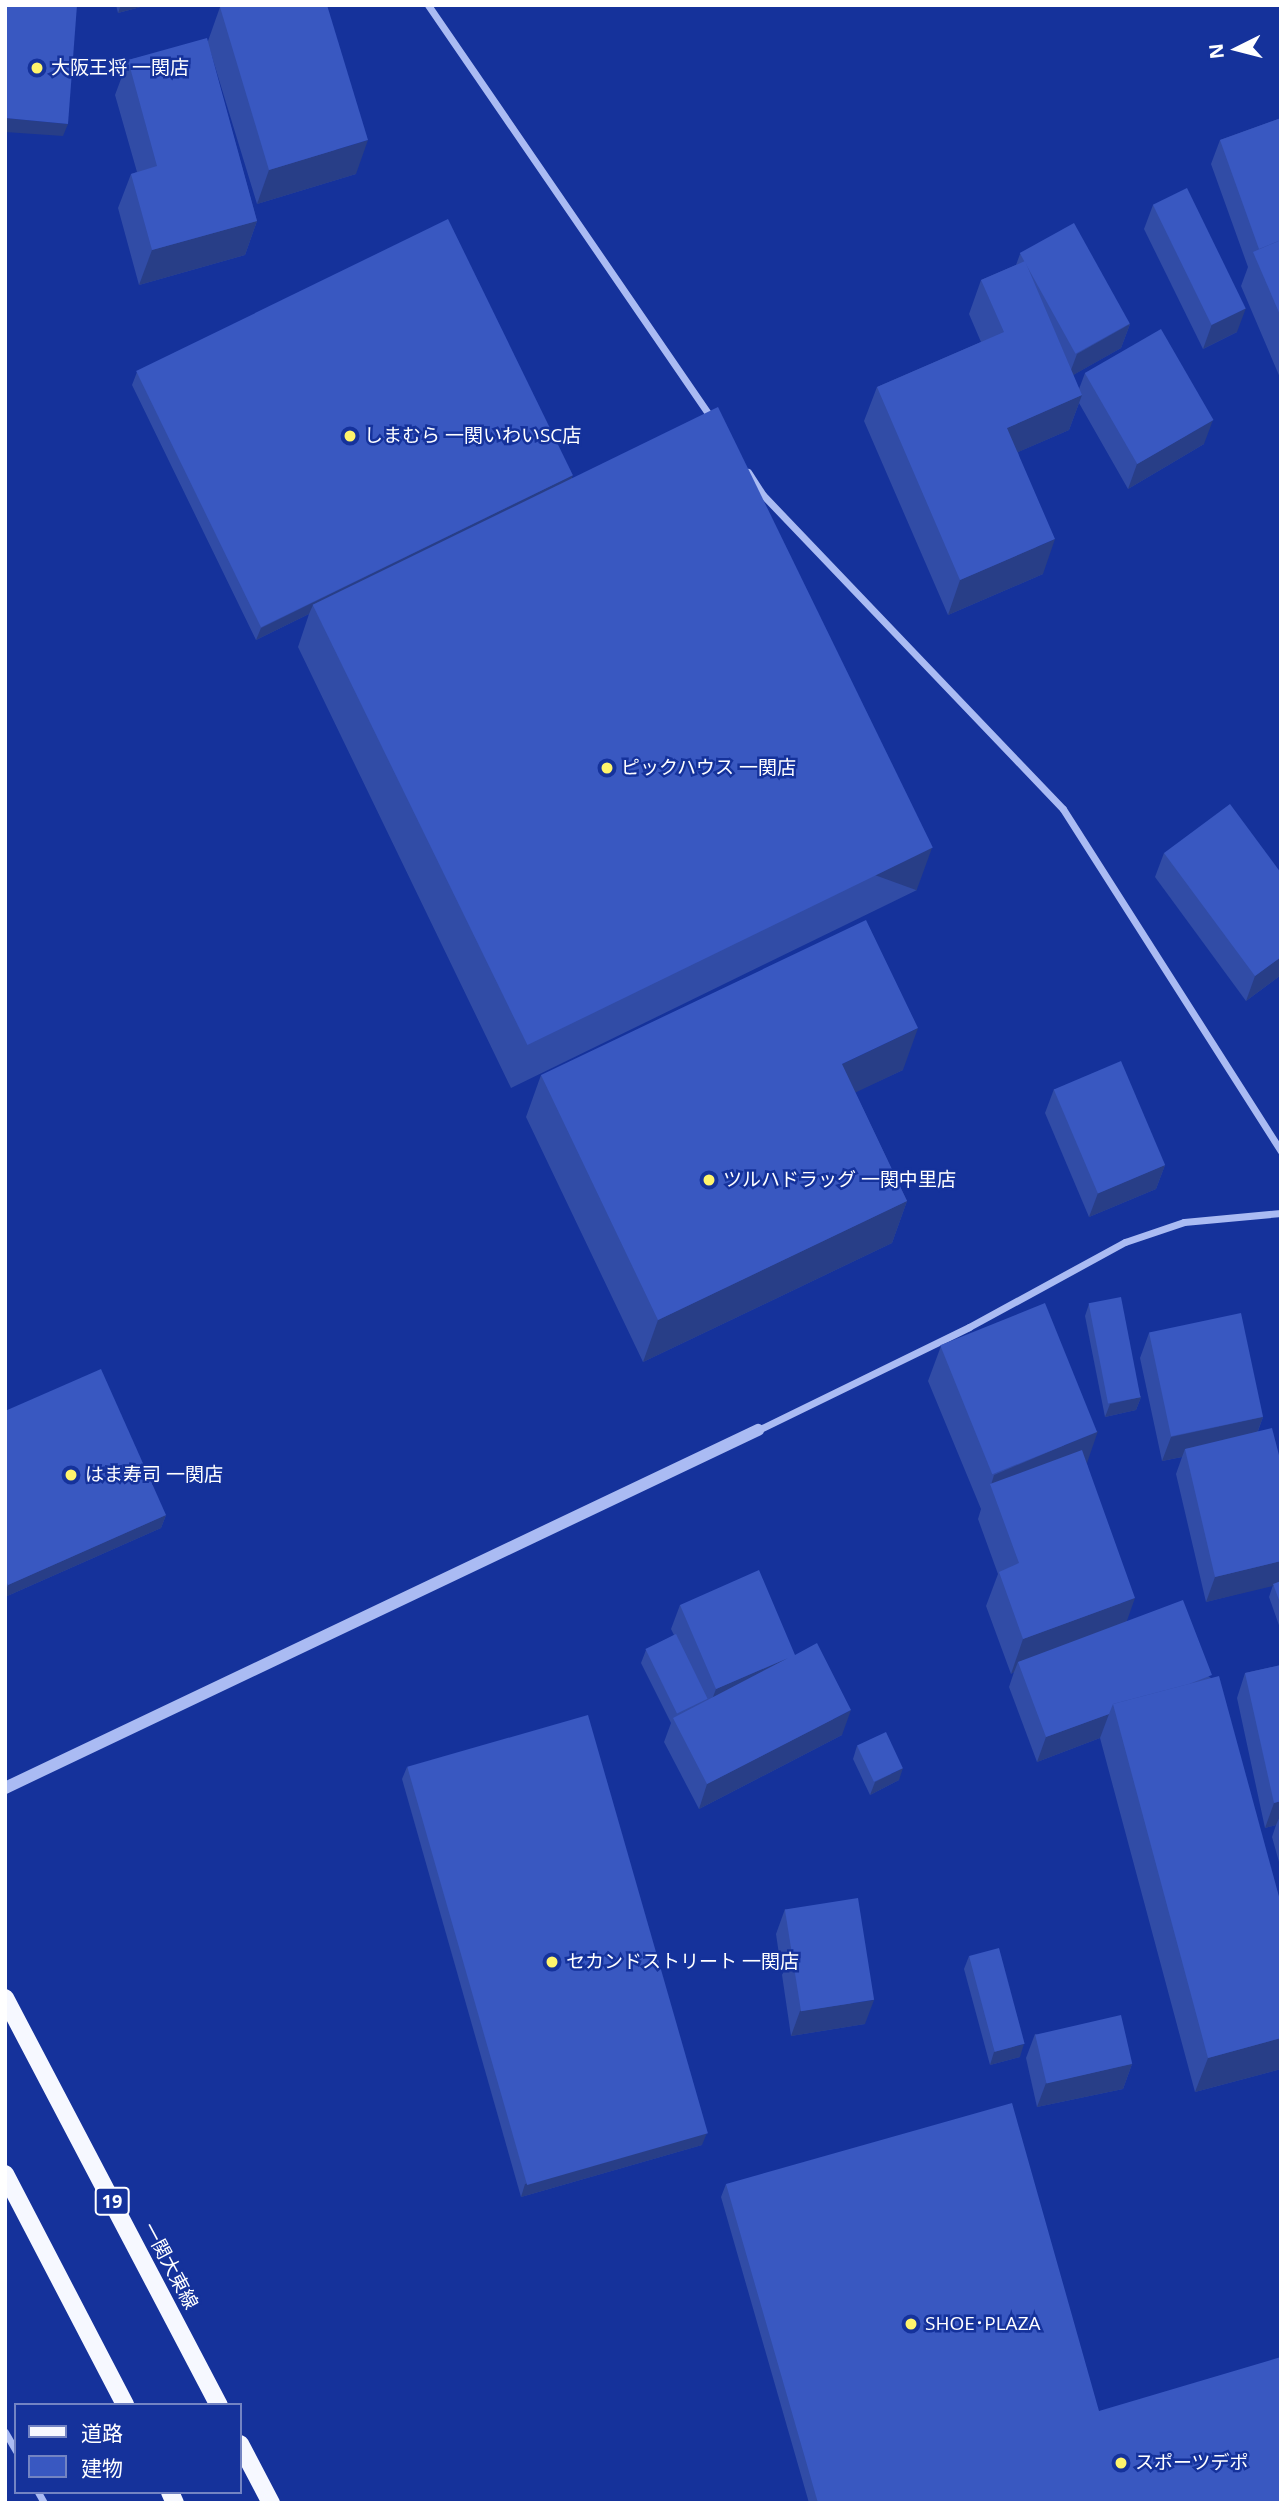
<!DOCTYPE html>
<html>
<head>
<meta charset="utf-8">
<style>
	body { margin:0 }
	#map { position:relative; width:1286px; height:2508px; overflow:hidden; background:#15329b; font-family:"Open Sans","Noto Sans JP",sans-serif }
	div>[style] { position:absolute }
	.minor>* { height:7px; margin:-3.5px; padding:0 3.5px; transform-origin:3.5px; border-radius:3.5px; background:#aabbf3 }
	.tertiary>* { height:12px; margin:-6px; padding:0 6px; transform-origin:6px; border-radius:6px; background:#aabbf3 }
	.primary>* { height:18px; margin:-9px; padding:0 9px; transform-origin:9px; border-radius:9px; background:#f6f8ff }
	.wall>* { inset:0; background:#314ca6 }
	.shaded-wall>* { inset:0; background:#283e87; transform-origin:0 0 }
	.building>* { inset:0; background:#3958c1; transform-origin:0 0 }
	.dots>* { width:19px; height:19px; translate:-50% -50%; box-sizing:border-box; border:4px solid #15329b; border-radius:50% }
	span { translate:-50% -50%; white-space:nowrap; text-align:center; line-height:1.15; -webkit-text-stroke:5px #15329b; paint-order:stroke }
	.shield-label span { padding:2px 5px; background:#15329b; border:2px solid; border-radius:5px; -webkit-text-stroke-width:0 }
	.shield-label { font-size:18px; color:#fff; font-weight:700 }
	.poi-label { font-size:19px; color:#fff }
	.left { translate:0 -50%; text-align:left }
	.street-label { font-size:19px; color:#fff }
	.frame { position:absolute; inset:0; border:7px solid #fff; pointer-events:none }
	.legend { position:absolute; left:14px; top:2403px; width:228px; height:91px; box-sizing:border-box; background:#15329b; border:2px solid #7384c3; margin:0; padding:9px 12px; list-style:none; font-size:21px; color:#fff }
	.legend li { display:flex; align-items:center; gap:14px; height:35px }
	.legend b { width:35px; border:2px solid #7384c3 }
	.north { position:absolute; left:1202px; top:14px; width:70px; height:70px; -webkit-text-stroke:5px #15329b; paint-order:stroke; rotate:264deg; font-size:19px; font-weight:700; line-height:28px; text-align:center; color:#fff }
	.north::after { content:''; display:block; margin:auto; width:24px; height:32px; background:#fff; clip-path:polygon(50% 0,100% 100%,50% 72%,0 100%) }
</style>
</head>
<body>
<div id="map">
	<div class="minor">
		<i style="left:428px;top:5px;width:502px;rotate:55.55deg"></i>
		<i style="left:748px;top:472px;width:27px;rotate:57deg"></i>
		<i style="left:763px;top:495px;width:434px;rotate:46.3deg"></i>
		<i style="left:1063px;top:809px;width:406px;rotate:57.5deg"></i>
		<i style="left:758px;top:1430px;width:235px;rotate:-26deg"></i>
		<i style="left:969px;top:1327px;width:178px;rotate:-28.6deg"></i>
		<i style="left:1125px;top:1242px;width:62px;rotate:-18.7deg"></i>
		<i style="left:1184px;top:1222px;width:97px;rotate:-5.3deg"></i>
		<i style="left:5px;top:2432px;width:22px;rotate:60deg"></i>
		<i style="left:38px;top:2492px;width:13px;rotate:61deg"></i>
	</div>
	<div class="tertiary">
		<i style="left:5px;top:1788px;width:834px;rotate:-25.43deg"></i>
	</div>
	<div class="primary">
		<i style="left:5px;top:1998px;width:460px;rotate:62.3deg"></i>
		<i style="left:5px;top:2174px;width:260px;rotate:62.5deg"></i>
		<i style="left:240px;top:2444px;width:67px;rotate:62.3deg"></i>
		<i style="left:170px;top:2492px;width:12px;rotate:66deg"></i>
	</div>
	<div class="wall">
		<i style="clip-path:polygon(116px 5px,148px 5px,118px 13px)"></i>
		<i style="clip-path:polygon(220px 7px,356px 174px,257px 204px,209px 47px,257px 221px,245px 255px,139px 285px,118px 208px,131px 174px,137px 172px,115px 95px,128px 60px,208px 41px)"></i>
		<i style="clip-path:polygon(1281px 118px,1281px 380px,1241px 286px,1248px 267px,1211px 164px,1220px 140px)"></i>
		<i style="clip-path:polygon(1153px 205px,1237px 332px,1203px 349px,1144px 229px)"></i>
		<i style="clip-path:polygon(1020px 254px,1130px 324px,1121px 348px,1073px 375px,1079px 389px,1085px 373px,1204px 444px,1128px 489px,1079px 403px,1069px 430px,1018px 452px,1043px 574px,948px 615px,864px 421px,877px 387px,981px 342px,969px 314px,981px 280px,1016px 265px)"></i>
		<i style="clip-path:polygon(137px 372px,572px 478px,917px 890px,511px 1088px,298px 647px,309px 614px,256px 640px,132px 385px)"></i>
		<i style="clip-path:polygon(1164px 853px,1281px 873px,1281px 975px,1246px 1001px,1155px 877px)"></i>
		<i style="clip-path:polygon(903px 1070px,855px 1092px,907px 1201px,892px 1243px,643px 1362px,526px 1117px,541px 1075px)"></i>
		<i style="clip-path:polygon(1054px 1089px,1165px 1165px,1156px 1189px,1089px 1217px,1045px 1113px)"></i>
		<i style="clip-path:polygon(1089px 1304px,1141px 1397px,1136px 1410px,1105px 1417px,1085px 1316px)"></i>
		<i style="clip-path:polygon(1149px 1333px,1263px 1417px,1258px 1431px,1281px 1463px,1281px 1631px,1269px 1597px,1273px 1585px,1206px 1602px,1176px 1474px,1182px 1457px,1162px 1461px,1140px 1358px)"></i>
		<i style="clip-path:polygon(941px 1346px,1087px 1464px,1127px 1621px,1211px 1678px,1281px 1904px,1281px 2069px,1195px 2092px,1100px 1738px,1037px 1762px,1009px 1687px,1014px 1672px,1011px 1674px,986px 1606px,998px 1574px,978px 1519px,981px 1509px,928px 1381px)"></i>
		<i style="clip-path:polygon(5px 1411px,166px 1515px,161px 1528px,5px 1597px)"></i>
		<i style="clip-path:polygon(680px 1605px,795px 1655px,842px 1735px,699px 1809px,664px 1742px,671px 1723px,641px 1663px,646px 1650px,674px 1635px,671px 1629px)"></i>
		<i style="clip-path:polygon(1281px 1665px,1281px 1869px,1272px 1837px,1276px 1825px,1265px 1828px,1237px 1698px,1245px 1673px)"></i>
		<i style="clip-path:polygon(857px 1746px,899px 1780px,870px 1795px,853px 1759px)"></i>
		<i style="clip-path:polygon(407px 1767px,702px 2145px,521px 2197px,402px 1779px)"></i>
		<i style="clip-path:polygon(785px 1909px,865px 2024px,791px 2036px,776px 1934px)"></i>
		<i style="clip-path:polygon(969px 1956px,1020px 2057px,990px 2065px,964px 1969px)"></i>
		<i style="clip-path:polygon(1035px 2034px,1132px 2064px,1123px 2089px,1037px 2107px,1026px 2058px)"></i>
		<i style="clip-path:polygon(726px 2184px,1099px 2411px,1281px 2503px,809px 2503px,721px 2197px)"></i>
	</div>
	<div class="shaded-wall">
		<i style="clip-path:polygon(121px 5px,148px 5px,118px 13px)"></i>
		<i style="clip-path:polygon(5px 118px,68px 124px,63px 136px,5px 132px)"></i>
		<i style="clip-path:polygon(368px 140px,356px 174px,257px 204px,269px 170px)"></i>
		<i style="clip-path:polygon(257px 221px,245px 255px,139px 285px,152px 250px)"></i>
		<i style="clip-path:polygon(1246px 308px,1237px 332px,1203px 349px,1212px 324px)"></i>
		<i style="clip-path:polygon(1130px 324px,1121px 348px,1068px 378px,1077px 354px)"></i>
		<i style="clip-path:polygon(1082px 395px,1069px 430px,995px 462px,1007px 428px)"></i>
		<i style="clip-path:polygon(1213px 420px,1204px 444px,1128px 489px,1137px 464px)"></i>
		<i style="clip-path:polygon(573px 475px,568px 488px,313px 605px,309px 614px,256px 640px,261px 628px)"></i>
		<i style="clip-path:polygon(1055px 539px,1043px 574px,948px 615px,960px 580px)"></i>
		<i style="left:932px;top:848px;width:45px;height:452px;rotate:110deg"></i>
		<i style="clip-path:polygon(1281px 957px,1281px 975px,1246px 1001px,1255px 976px)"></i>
		<i style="clip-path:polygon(918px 1028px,903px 1070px,827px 1106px,842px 1064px)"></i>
		<i style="clip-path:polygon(1165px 1165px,1156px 1189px,1089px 1217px,1098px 1193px)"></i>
		<i style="clip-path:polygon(907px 1201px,892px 1243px,643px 1362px,658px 1320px)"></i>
		<i style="clip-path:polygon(1141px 1397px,1136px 1410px,1105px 1417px,1110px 1404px)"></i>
		<i style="clip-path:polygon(1263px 1417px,1254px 1441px,1185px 1449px,1182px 1457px,1162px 1461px,1171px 1437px)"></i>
		<i style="clip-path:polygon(1098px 1431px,1086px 1466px,991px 1485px,994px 1475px)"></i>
		<i style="clip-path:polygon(166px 1515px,161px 1528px,5px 1597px,5px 1592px,8px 1585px)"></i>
		<i style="clip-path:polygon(1281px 1561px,1281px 1584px,1206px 1602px,1215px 1577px)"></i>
		<i style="clip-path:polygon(1135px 1598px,1123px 1632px,1018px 1662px,1014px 1672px,1011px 1674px,1023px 1639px)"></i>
		<i style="clip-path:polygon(788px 1658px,707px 1713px,716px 1689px)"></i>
		<i style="clip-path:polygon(851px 1710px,842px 1735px,699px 1809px,707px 1784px)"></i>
		<i style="clip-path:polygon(1109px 1714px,1100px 1738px,1037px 1762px,1046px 1737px)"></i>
		<i style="clip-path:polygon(903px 1768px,899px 1780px,870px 1795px,875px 1782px)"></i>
		<i style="clip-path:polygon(1281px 1801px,1281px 1814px,1276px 1825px,1265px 1828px,1274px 1803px)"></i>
		<i style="clip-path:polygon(874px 2000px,865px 2024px,791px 2036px,800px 2011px)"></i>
		<i style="clip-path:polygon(1281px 2038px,1281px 2069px,1195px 2092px,1208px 2058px)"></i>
		<i style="clip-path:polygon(1024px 2044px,1020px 2057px,990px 2065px,994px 2052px)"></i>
		<i style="clip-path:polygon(1132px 2064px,1123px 2089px,1037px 2107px,1046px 2083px)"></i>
		<i style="clip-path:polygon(707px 2133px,702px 2145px,521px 2197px,525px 2184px)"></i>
	</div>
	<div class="building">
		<i style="clip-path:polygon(5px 5px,77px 5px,68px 124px,5px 118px)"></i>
		<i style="clip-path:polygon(227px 5px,327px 5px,368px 140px,269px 170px,220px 7px)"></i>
		<i style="clip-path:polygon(207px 38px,257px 221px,152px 250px,131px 174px,157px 166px,128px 60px)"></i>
		<i style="clip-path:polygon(1281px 118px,1281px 240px,1259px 249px,1220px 140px)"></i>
		<i style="left:1187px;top:188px;width:134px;height:38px;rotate:64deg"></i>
		<i style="left:448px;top:219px;width:285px;height:347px;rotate:64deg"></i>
		<i style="left:1074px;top:223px;width:115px;height:62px;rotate:61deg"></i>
		<i style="clip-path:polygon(1281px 240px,1281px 317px,1253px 252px)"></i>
		<i style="clip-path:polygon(1025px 261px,1082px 395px,1007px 428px,1055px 539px,960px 580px,877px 387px,1004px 332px,981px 280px)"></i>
		<i style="left:1161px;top:329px;width:105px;height:88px;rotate:60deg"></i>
		<i style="left:718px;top:407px;width:490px;height:451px;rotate:64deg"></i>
		<i style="clip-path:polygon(1230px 804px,1281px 873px,1281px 957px,1255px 976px,1164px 853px)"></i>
		<i style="clip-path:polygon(866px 920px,918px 1028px,842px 1064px,907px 1201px,658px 1320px,541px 1075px)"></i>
		<i style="left:1121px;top:1061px;width:113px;height:73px;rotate:67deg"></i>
		<i style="left:1121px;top:1297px;width:102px;height:33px;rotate:79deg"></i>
		<i style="left:1045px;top:1303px;width:139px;height:113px;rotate:68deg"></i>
		<i style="left:1241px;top:1313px;width:106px;height:94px;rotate:78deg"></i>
		<i style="clip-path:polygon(101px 1369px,166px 1515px,8px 1585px,5px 1579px,5px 1411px)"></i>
		<i style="clip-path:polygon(1272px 1428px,1281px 1463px,1281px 1561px,1215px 1577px,1185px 1449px)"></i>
		<i style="clip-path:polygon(1082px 1450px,1135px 1598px,1023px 1639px,999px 1572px,1019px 1563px,990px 1484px)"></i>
		<i style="clip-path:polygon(759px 1570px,795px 1655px,817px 1643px,851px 1710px,707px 1784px,673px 1718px,788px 1658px,716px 1689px,680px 1605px)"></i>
		<i style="clip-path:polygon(1281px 1581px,1281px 1605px,1273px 1584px)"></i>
		<i style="clip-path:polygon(1183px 1600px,1212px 1675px,1189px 1684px,1113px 1704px,1109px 1714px,1046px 1737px,1018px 1662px)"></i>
		<i style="left:676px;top:1634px;width:72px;height:34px;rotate:64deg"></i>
		<i style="clip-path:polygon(1281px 1665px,1281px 1801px,1274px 1803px,1245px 1673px)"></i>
		<i style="clip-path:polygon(1219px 1676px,1281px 1904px,1281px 2038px,1208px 2058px,1113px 1704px)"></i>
		<i style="left:588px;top:1715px;width:435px;height:188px;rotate:74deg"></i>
		<i style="left:886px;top:1732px;width:40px;height:32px;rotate:65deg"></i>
		<i style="left:858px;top:1898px;width:103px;height:74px;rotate:81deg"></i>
		<i style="left:999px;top:1948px;width:99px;height:31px;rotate:75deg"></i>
		<i style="left:1121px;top:2015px;width:50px;height:88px;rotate:77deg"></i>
		<i style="clip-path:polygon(1012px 2103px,1099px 2411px,1281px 2357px,1281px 2503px,818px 2503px,726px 2184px)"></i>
	</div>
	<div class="dots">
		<i style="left:37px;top:68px;background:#fff46c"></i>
		<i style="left:350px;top:436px;background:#fff46c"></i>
		<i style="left:607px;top:768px;background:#fff46c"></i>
		<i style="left:709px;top:1180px;background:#fff46c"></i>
		<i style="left:71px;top:1475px;background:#fff46c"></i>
		<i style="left:552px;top:1962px;background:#fff46c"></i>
		<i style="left:911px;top:2324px;background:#fff46c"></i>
		<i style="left:1121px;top:2463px;background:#fff46c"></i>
	</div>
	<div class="shield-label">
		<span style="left:112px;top:2201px">19</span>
	</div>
	<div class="poi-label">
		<span class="left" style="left:51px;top:68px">大阪王将 一関店</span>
		<span class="left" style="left:364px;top:436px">しまむら 一関いわいSC店</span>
		<span class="left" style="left:621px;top:768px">ピックハウス 一関店</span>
		<span class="left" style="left:723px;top:1180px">ツルハドラッグ 一関中里店</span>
		<span class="left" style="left:85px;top:1475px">はま寿司 一関店</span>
		<span class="left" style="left:566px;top:1962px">セカンドストリート 一関店</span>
		<span class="left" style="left:925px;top:2324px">SHOE･PLAZA</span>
		<span class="left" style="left:1135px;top:2463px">スポーツデポ</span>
	</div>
	<div class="street-label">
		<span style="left:170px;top:2266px;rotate:62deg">一関大東線</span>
	</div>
	<div class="frame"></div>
	<ul class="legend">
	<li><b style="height:9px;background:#f6f8ff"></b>道路</li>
	<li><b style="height:19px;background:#3958c1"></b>建物</li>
	</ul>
	<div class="north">N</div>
</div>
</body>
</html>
